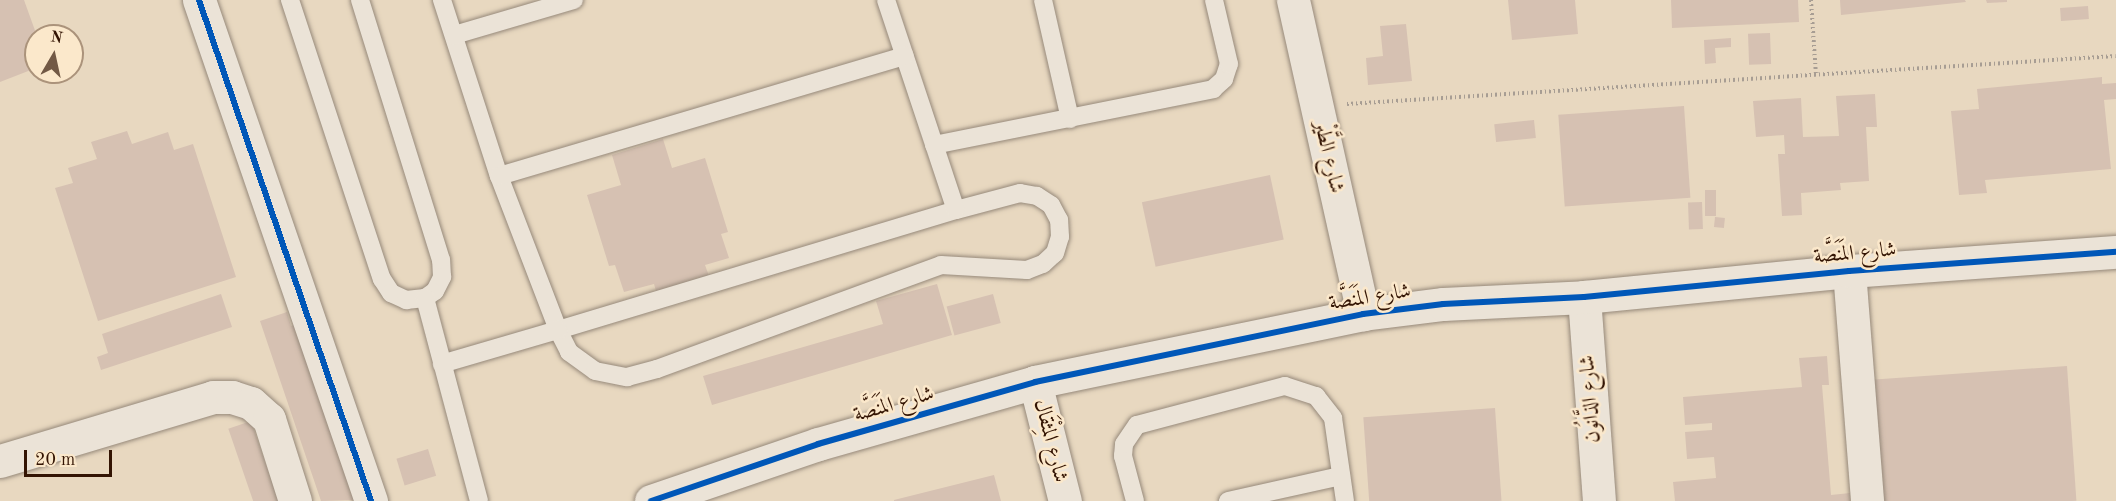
<!DOCTYPE html>
<html>
<head>
<meta charset="utf-8">
<style>
	body { margin:0 }
	#map { position:relative; width:2116px; height:501px; overflow:hidden; background:#e8d8c0; font-family:"Old Standard TT",Amiri,serif }
	div>[style] { position:absolute }
	.building>* { inset:0; background:#d6c1b2; transform-origin:0 0 }
	.path>* { height:4px; margin-top:-2px; transform-origin:0; background:repeating-linear-gradient(90deg,#a79d93 0 1.5px,transparent 0 4.5px) }
	.roads { filter:drop-shadow(0 0 2px #96897a) drop-shadow(0 0 2px #96897a) }
	.service>* { height:18px; margin:-9px; padding:0 9px; transform-origin:9px; border-radius:9px; background:#ebe3d7 }
	.minor>* { height:33px; margin:-16.5px; padding:0 16.5px; transform-origin:16.5px; border-radius:16.5px; background:#ebe3d7 }
	.cycleway>* { height:6px; margin:-3px; padding:0 3px; transform-origin:3px; border-radius:3px; background:#0057b8 }
	span { translate:-50% -50%; white-space:nowrap; text-align:center; line-height:1.15; -webkit-text-stroke:5px #fbe8cb; paint-order:stroke }
	.street-label { font-size:21px; color:#331403 }
	.north { position:absolute; left:24px; top:24px; width:60px; height:60px; box-sizing:border-box; background:#fbe8cb; border:2px solid #ab937b; border-radius:50%; rotate:9deg; font-size:16px; font-weight:700; line-height:24px; text-align:center; color:#331403 }
	.north::after { content:''; display:block; margin:auto; width:21px; height:27px; background:#725945; clip-path:polygon(50% 0,100% 100%,50% 72%,0 100%) }
	.scale { position:absolute; left:24px; top:450px; width:88px; height:27px; box-sizing:border-box; border:3px solid #331403; border-top:0; padding-left:8px; font-size:18px; line-height:21px; white-space:nowrap; color:#331403; -webkit-text-stroke:4px #fbe8cb; paint-order:stroke }
</style>
</head>
<body>
<div id="map">
	<div class="building">
		<i style="clip-path:polygon(0 0,24px 0,37px 36px,36px 68px,0 82px)"></i>
		<i style="clip-path:polygon(1508px 0,1575px 0,1578px 34px,1512px 40px)"></i>
		<i style="clip-path:polygon(1671px 0,1798px 0,1799px 22px,1672px 28px)"></i>
		<i style="clip-path:polygon(1840px 0,1965px 0,1966px 2px,1841px 15px)"></i>
		<i style="clip-path:polygon(1986px 0,2007px 0,2007px 2px,1987px 3px)"></i>
		<i style="left:2088px;top:6px;width:13px;height:28px;rotate:86deg"></i>
		<i style="clip-path:polygon(1406px 24px,1412px 81px,1368px 85px,1366px 58px,1383px 56px,1380px 26px)"></i>
		<i style="left:1770px;top:33px;width:31px;height:22px;rotate:88deg"></i>
		<i style="clip-path:polygon(1731px 38px,1731px 47px,1715px 48px,1716px 63px,1705px 64px,1704px 40px)"></i>
		<i style="clip-path:polygon(2102px 77px,2102px 84px,2116px 83px,2116px 99px,2104px 100px,2111px 169px,1985px 180px,1987px 193px,1959px 195px,1951px 111px,1979px 109px,1977px 89px)"></i>
		<i style="clip-path:polygon(1875px 94px,1877px 127px,1866px 127px,1869px 181px,1840px 183px,1841px 190px,1801px 193px,1802px 215px,1782px 216px,1778px 154px,1785px 154px,1784px 135px,1756px 137px,1753px 101px,1801px 98px,1803px 137px,1839px 136px,1836px 96px)"></i>
		<i style="left:1684px;top:106px;width:92px;height:126px;rotate:86deg"></i>
		<i style="left:1534px;top:120px;width:18px;height:40px;rotate:84deg"></i>
		<i style="clip-path:polygon(127px 131px,132px 144px,168px 132px,174px 150px,193px 144px,236px 277px,98px 321px,55px 188px,73px 183px,68px 168px,97px 159px,91px 142px)"></i>
		<i style="clip-path:polygon(663px 139px,672px 168px,705px 158px,728px 232px,721px 234px,729px 258px,705px 265px,709px 276px,656px 291px,654px 284px,624px 292px,615px 265px,609px 266px,587px 195px,621px 185px,612px 155px)"></i>
		<i style="left:1270px;top:175px;width:66px;height:131px;rotate:78deg"></i>
		<i style="left:1705px;top:190px;width:11px;height:26px"></i>
		<i style="left:1702px;top:202px;width:27px;height:14px;rotate:88deg"></i>
		<i style="left:1715px;top:217px;width:10px;height:10px;rotate:6deg"></i>
		<i style="clip-path:polygon(937px 284px,952px 335px,712px 405px,703px 376px,883px 324px,876px 301px)"></i>
		<i style="clip-path:polygon(221px 294px,232px 327px,101px 370px,97px 357px,108px 353px,102px 334px)"></i>
		<i style="left:993px;top:294px;width:30px;height:48px;rotate:75deg"></i>
		<i style="clip-path:polygon(287px 312px,291px 326px,296px 324px,356px 500px,321px 501px,260px 321px)"></i>
		<i style="clip-path:polygon(1827px 356px,1829px 385px,1822px 385px,1831px 495px,1850px 493px,1850px 501px,1675px 501px,1673px 482px,1716px 478px,1714px 457px,1687px 459px,1685px 432px,1712px 430px,1712px 423px,1685px 425px,1683px 397px,1802px 387px,1799px 358px)"></i>
		<i style="left:2067px;top:366px;width:135px;height:196px;rotate:86deg"></i>
		<i style="left:1495px;top:408px;width:93px;height:132px;rotate:86deg"></i>
		<i style="left:251px;top:421px;width:84px;height:24px;rotate:71deg"></i>
		<i style="left:428px;top:449px;width:28px;height:33px;rotate:73deg"></i>
		<i style="clip-path:polygon(994px 475px,1001px 501px,894px 501px,894px 500px)"></i>
	</div>
	<div class="path">
		<i style="left:1811px;top:0;width:75px;rotate:86.2deg"></i>
		<i style="left:1347px;top:104px;width:770px;rotate:-3.57deg"></i>
	</div>
	<div class="roads">
		<div class="service">
			<i style="left:290px;top:0;width:294px;rotate:71.8deg"></i>
			<i style="left:382px;top:279px;width:17px;rotate:57deg"></i>
			<i style="left:391px;top:293px;width:17px;rotate:25deg"></i>
			<i style="left:406px;top:300px;width:19px;rotate:-6deg"></i>
			<i style="left:425px;top:298px;width:12px;rotate:-35deg"></i>
			<i style="left:435px;top:291px;width:16px;rotate:-63deg"></i>
			<i style="left:442px;top:277px;width:17px;rotate:-93deg"></i>
			<i style="left:441px;top:260px;width:272px;rotate:-107.3deg"></i>
			<i style="left:442px;top:0;width:185px;rotate:72.1deg"></i>
			<i style="left:499px;top:176px;width:165px;rotate:69deg"></i>
			<i style="left:558px;top:330px;width:25px;rotate:63deg"></i>
			<i style="left:569px;top:352px;width:32px;rotate:36deg"></i>
			<i style="left:595px;top:371px;width:33px;rotate:11deg"></i>
			<i style="left:627px;top:377px;width:31px;rotate:-15deg"></i>
			<i style="left:657px;top:369px;width:302px;rotate:-20.1deg"></i>
			<i style="left:941px;top:265px;width:86px;rotate:3.3deg"></i>
			<i style="left:1027px;top:270px;width:17px;rotate:-21deg"></i>
			<i style="left:1043px;top:264px;width:16px;rotate:-43deg"></i>
			<i style="left:1055px;top:253px;width:17px;rotate:-73deg"></i>
			<i style="left:1060px;top:237px;width:17px;rotate:-93deg"></i>
			<i style="left:1059px;top:220px;width:17px;rotate:-118deg"></i>
			<i style="left:1051px;top:205px;width:17px;rotate:-147deg"></i>
			<i style="left:1037px;top:196px;width:17px;rotate:-170deg"></i>
			<i style="left:1020px;top:193px;width:66px;rotate:165.1deg"></i>
			<i style="left:956px;top:210px;width:416px;rotate:163.2deg"></i>
			<i style="left:558px;top:330px;width:121px;rotate:163.7deg"></i>
			<i style="left:886px;top:0;width:221px;rotate:71.6deg"></i>
			<i style="left:1043px;top:0;width:122px;rotate:77.2deg"></i>
			<i style="left:454px;top:35px;width:125px;rotate:-16.3deg"></i>
			<i style="left:934px;top:145px;width:285px;rotate:-11.3deg"></i>
			<i style="left:1213px;top:89px;width:15px;rotate:-42deg"></i>
			<i style="left:1224px;top:79px;width:16px;rotate:-72deg"></i>
			<i style="left:1229px;top:64px;width:66px;rotate:-103.2deg"></i>
			<i style="left:499px;top:176px;width:423px;rotate:-16.5deg"></i>
			<i style="left:425px;top:298px;width:210px;rotate:75.1deg"></i>
			<i style="left:1135px;top:501px;width:47px;rotate:-104.9deg"></i>
			<i style="left:1123px;top:456px;width:12px;rotate:-85deg"></i>
			<i style="left:1124px;top:444px;width:23px;rotate:-56deg"></i>
			<i style="left:1137px;top:425px;width:153px;rotate:-14.8deg"></i>
			<i style="left:1285px;top:386px;width:33px;rotate:18deg"></i>
			<i style="left:1316px;top:396px;width:28px;rotate:52deg"></i>
			<i style="left:1333px;top:418px;width:84px;rotate:81.8deg"></i>
			<i style="left:1228px;top:501px;width:116px;rotate:-12.5deg"></i>
		</div>
		<div class="minor">
			<i style="left:199px;top:0;width:530px;rotate:71.05deg"></i>
			<i style="left:1293px;top:0;width:322px;rotate:77.4deg"></i>
			<i style="left:1849px;top:271px;width:231px;rotate:85.5deg"></i>
			<i style="left:1584px;top:297px;width:205px;rotate:85.8deg"></i>
			<i style="left:1035px;top:382px;width:123px;rotate:75.9deg"></i>
			<i style="left:0;top:461px;width:222px;rotate:-16.7deg"></i>
			<i style="left:213px;top:397px;width:19px"></i>
			<i style="left:232px;top:397px;width:20px;rotate:18deg"></i>
			<i style="left:251px;top:403px;width:24px;rotate:42deg"></i>
			<i style="left:269px;top:419px;width:86px;rotate:72.4deg"></i>
			<i style="left:651px;top:501px;width:176px;rotate:-18.8deg"></i>
			<i style="left:818px;top:444px;width:226px;rotate:-15.9deg"></i>
			<i style="left:1035px;top:382px;width:335px;rotate:-11.7deg"></i>
			<i style="left:1363px;top:314px;width:81px;rotate:-7.1deg"></i>
			<i style="left:1443px;top:304px;width:141px;rotate:-2.8deg"></i>
			<i style="left:1584px;top:297px;width:266px;rotate:-5.6deg"></i>
			<i style="left:1849px;top:271px;width:268px;rotate:-4.1deg"></i>
		</div>
	</div>
	<div class="cycleway">
		<i style="left:199px;top:0;width:530px;rotate:71.05deg"></i>
		<i style="left:651px;top:501px;width:176px;rotate:-18.8deg"></i>
		<i style="left:818px;top:444px;width:226px;rotate:-15.9deg"></i>
		<i style="left:1035px;top:382px;width:335px;rotate:-11.7deg"></i>
		<i style="left:1363px;top:314px;width:81px;rotate:-7.1deg"></i>
		<i style="left:1443px;top:304px;width:141px;rotate:-2.8deg"></i>
		<i style="left:1584px;top:297px;width:266px;rotate:-5.6deg"></i>
		<i style="left:1849px;top:271px;width:268px;rotate:-4.1deg"></i>
	</div>
	<div class="street-label">
		<span style="left:1328px;top:157px;rotate:77deg">شارع الطَّيْر</span>
		<span style="left:1855px;top:254px;rotate:-5deg">شارع المَنَصَّة</span>
		<span style="left:1370px;top:298px;rotate:-9deg">شارع المَنَصَّة</span>
		<span style="left:1591px;top:399px;rotate:-94deg">شارع الذَّانُون</span>
		<span style="left:894px;top:405px;rotate:-16deg">شارع المَنَصَّة</span>
		<span style="left:1050px;top:441px;rotate:76deg">شارع المِثْقَال</span>
	</div>
	<div class="north">N</div>
	<div class="scale">20 m</div>
</div>
</body>
</html>
